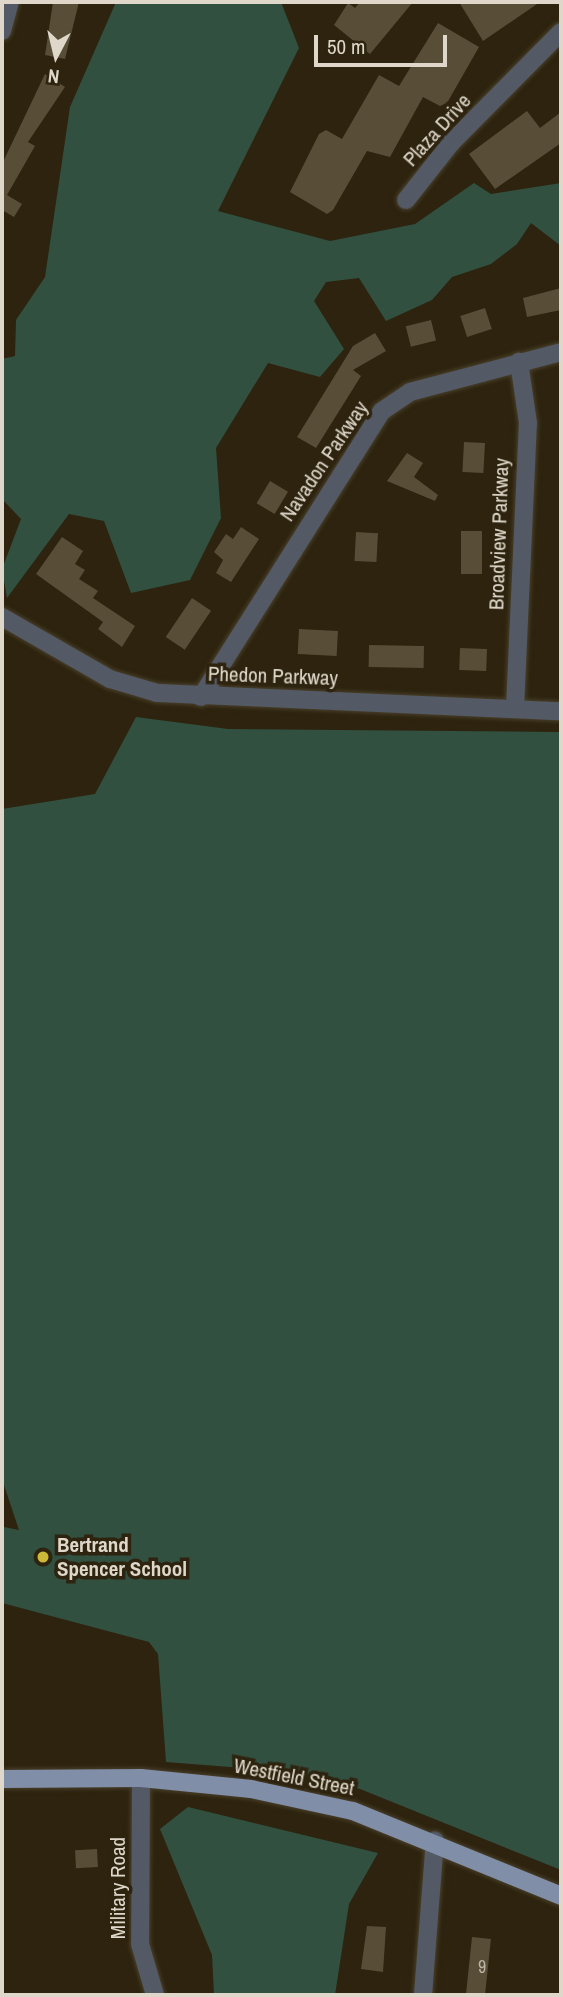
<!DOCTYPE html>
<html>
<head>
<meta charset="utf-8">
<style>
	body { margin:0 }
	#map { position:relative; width:563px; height:1997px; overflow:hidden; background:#2d230e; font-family:"Archivo Narrow",sans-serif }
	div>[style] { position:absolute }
	.forest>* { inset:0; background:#315040 }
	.building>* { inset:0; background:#584d36; transform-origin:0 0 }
	.roads { filter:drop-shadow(0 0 2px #49402c) drop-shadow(0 0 2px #49402c) }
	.minor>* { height:18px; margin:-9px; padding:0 9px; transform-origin:9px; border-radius:9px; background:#535a66 }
	.major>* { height:18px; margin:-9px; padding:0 9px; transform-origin:9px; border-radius:9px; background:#818ea7 }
	.dots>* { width:19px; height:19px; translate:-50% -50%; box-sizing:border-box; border:4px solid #2d230e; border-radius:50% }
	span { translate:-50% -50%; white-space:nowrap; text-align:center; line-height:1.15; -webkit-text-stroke:7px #2d230e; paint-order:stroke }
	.number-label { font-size:18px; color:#bcb4a5 }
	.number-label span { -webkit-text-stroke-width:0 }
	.street-label { font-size:21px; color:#ded7ca }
	.poi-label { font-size:21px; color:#ded7ca; font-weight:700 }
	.left { translate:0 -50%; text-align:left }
	.frame { position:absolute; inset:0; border:4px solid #ded7ca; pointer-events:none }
	.north { position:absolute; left:21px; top:21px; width:70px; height:70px; -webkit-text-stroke:5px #2d230e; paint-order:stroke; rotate:187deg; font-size:19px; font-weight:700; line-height:28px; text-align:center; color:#ded7ca }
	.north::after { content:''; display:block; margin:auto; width:24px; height:32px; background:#ded7ca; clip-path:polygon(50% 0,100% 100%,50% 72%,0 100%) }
	.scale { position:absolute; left:314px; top:35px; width:133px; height:32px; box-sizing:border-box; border:4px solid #ded7ca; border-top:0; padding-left:9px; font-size:21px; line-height:24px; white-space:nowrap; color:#ded7ca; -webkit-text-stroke:5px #2d230e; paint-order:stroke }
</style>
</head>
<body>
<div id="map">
	<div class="forest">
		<i style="clip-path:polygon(116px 2px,281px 2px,299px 48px,218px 211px,330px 241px,415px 224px,474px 183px,491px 194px,561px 183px,561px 246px,531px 223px,517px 244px,491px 264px,452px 277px,432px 300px,386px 321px,359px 278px,326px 282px,314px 301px,344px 349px,320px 377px,268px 363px,216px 448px,221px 518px,190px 580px,131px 593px,104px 521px,69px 514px,7px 598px,2px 569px,21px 519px,2px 499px,2px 359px,15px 356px,16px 320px,45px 277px,70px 107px)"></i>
		<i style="clip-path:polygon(136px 717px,228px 729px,561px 732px,561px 1870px,360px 1789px,268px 1770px,166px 1762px,158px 1654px,149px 1642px,2px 1603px,2px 1533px,4px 1527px,19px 1530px,2px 1479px,2px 809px,95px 794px)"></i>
		<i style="clip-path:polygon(188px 1807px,378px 1853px,349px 1904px,335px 1995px,214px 1995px,212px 1955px,160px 1829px)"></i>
	</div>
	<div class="building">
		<i style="clip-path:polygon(53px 2px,79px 2px,65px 59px,45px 55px)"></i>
		<i style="clip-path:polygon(360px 2px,413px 2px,370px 54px,334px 25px,348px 3px,355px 8px)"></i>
		<i style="clip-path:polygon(459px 2px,540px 2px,483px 41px)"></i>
		<i style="clip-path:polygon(438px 23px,479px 47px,447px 103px,440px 106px,423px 97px,390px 157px,367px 151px,333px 210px,327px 214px,290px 192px,319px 134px,326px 130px,342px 139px,379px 75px,399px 86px)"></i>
		<i style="clip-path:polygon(45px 74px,65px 87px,28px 142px,35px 146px,7px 195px,22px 204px,14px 217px,2px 210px,2px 164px)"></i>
		<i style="clip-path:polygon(527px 111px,540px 128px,561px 112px,561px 143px,495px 189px,469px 154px)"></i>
		<i style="clip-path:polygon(561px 288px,561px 310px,527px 317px,523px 298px)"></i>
		<i style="left:485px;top:308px;width:22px;height:26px;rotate:72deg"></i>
		<i style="left:431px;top:320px;width:21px;height:26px;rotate:76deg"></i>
		<i style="clip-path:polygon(375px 333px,386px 351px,353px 370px,361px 376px,316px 448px,297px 437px,353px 346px)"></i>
		<i style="left:464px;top:442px;width:21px;height:30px;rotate:3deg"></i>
		<i style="clip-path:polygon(407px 453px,423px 463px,414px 477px,438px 495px,435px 501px,387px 481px)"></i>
		<i style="left:270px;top:481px;width:21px;height:26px;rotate:31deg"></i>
		<i style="clip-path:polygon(241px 527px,259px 539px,231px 582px,216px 573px,223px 560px,214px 552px,226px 534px,233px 539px)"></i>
		<i style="left:461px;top:531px;width:21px;height:43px"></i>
		<i style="left:356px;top:532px;width:22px;height:29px;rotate:3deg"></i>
		<i style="clip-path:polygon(62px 537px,83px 551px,75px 564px,85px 570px,79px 579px,98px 591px,93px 598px,135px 626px,122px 647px,98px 629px,103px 622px,36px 574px)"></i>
		<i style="left:192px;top:598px;width:23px;height:47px;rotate:34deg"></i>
		<i style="left:299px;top:629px;width:39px;height:25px;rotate:3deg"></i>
		<i style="left:369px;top:645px;width:55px;height:22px;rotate:1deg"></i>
		<i style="left:460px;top:648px;width:27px;height:22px;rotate:2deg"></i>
		<i style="left:97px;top:1849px;width:18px;height:22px;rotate:87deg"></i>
		<i style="clip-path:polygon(367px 1926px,386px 1927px,383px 1972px,361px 1969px)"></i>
		<i style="left:472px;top:1937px;width:19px;height:58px;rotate:6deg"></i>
	</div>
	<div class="roads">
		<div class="minor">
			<i style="left:2px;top:31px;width:30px;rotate:-75deg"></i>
			<i style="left:406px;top:200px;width:73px;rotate:-51.7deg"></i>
			<i style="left:451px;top:143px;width:156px;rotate:-45.3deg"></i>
			<i style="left:2px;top:617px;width:125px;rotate:29.9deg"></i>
			<i style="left:110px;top:679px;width:49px;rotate:16.6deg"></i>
			<i style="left:157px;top:693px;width:404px;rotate:2.6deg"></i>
			<i style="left:201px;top:697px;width:338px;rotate:-57.7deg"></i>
			<i style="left:382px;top:411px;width:34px;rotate:-34deg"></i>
			<i style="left:410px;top:392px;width:156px;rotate:-14.8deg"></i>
			<i style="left:515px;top:708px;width:285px;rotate:-87.4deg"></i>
			<i style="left:528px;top:423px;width:62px;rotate:-98.4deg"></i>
			<i style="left:141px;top:1778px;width:166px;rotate:90.3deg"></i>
			<i style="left:140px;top:1944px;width:53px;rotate:73.6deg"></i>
			<i style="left:423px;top:1995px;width:155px;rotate:-85.6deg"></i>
		</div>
		<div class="major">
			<i style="left:2px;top:1779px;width:139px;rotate:-0.4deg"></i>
			<i style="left:141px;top:1778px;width:111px;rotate:5.7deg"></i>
			<i style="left:251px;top:1789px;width:104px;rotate:12.2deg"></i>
			<i style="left:353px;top:1811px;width:225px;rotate:22.2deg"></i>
		</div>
	</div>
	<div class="dots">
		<i style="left:43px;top:1557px;background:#cdb938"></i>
	</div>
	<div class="number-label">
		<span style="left:482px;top:1967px">9</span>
	</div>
	<div class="street-label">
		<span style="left:437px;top:130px;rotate:-48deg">Plaza Drive</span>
		<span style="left:324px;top:461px;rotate:-56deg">Navadon Parkway</span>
		<span style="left:499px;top:534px;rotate:-88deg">Broadview Parkway</span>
		<span style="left:273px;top:676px;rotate:2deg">Phedon Parkway</span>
		<span style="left:294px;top:1777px;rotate:11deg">Westfield Street</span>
		<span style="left:118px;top:1888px;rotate:-90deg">Military Road</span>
	</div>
	<div class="poi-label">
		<span class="left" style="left:57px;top:1557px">Bertrand<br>Spencer School</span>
	</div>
	<div class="frame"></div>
	<div class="north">N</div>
	<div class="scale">50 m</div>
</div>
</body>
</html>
